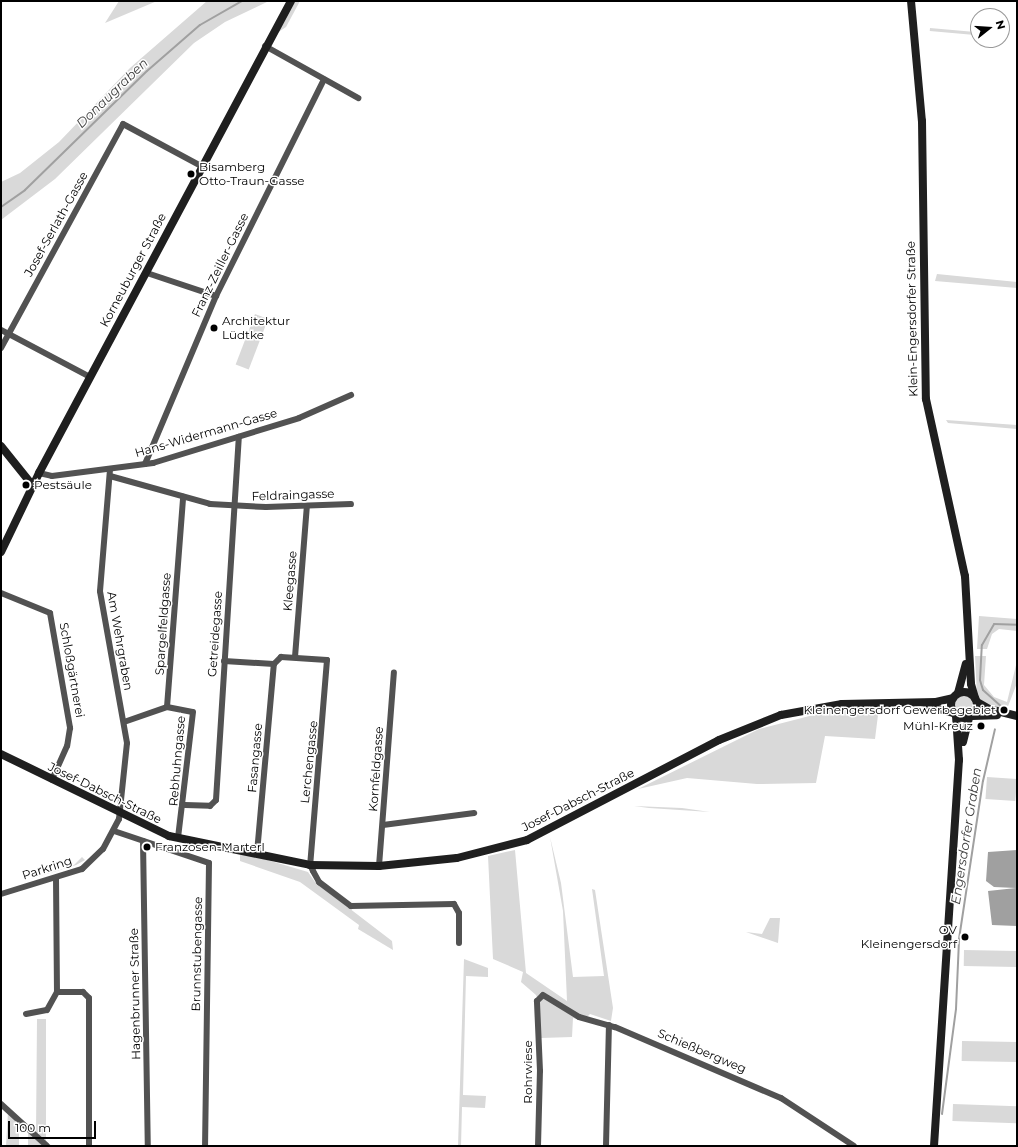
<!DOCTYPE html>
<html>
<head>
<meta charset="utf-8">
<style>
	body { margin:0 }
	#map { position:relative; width:1018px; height:1147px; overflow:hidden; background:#fff; font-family:Montserrat,sans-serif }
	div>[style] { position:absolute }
	.green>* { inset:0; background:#d9d9d9; transform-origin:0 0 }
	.round { border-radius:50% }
	.water>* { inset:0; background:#a0a0a0 }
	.stream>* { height:2px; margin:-1px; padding:0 1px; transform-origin:1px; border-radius:1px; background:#a0a0a0 }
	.street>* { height:6px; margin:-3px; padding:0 3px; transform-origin:3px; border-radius:3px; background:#525252 }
	.secondary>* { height:8px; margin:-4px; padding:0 4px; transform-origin:4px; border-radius:4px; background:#1f1f1f }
	.secondary>.ring { margin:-4px; padding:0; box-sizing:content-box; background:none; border:8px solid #1f1f1f; border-radius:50% }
	.dots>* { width:11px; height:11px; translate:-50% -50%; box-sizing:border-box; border:2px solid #fff; border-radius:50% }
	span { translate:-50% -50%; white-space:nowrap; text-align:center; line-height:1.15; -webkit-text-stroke:3px #fff; paint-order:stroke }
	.poi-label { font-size:12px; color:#000 }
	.left { translate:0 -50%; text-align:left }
	.right { translate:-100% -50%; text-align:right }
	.street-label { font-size:12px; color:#000 }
	.water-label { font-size:13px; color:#414141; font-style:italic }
	.frame { position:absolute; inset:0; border:2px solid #000; pointer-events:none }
	.north { position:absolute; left:970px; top:8px; width:40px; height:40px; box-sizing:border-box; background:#fff; border:1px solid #999; border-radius:50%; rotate:73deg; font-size:11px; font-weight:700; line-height:16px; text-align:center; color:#000 }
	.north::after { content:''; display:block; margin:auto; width:14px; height:18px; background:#000; clip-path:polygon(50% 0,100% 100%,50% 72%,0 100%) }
	.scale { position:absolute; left:8px; top:1121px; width:88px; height:18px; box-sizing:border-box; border:2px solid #000; border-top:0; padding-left:5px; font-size:12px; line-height:14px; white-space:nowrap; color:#000; -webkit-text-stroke:3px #fff; paint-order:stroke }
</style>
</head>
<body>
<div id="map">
	<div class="green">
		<i style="clip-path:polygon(119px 1px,157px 1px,105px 23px)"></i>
		<i style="clip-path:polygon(207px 1px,269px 1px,225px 22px,194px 43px,55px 179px,1px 220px,1px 182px,20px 173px,59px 142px,130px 68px)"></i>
		<i style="clip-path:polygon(291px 1px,300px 1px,286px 27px,277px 33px)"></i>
		<i style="left:930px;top:28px;width:48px;height:3px;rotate:5deg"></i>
		<i style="clip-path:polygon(937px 274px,1017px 282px,1017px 288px,935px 281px)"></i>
		<i style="left:255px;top:314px;width:14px;height:54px;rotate:21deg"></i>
		<i style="clip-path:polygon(946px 420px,1017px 425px,1017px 429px,948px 423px)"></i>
		<i style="clip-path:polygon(979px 616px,1017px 619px,1017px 631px,999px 629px,992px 634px,987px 649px,977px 649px)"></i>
		<i style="clip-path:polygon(975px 656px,986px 656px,984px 685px,994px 697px,1007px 702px,1017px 661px,1017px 683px,1007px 709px,985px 705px,977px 696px)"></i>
		<i class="round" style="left:954px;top:696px;width:20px;height:20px"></i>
		<i style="clip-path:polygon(879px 707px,875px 739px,825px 736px,816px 783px,757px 784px,687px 778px,638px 789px,759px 729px,829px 711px)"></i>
		<i style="left:987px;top:777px;width:30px;height:22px;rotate:4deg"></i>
		<i style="clip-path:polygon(634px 806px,682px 808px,710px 812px,649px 808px)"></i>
		<i style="clip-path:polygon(550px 837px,561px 883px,573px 977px,604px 976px,592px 889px,595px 890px,613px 1008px,611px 1021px,590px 1014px,583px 1021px,573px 1018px,572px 1037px,541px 1038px,539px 1002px,536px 995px,521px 982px,523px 972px,493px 959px,488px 856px,515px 850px,526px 973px,567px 1001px,563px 911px)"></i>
		<i style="clip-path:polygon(240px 852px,308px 872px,315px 882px,392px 941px,393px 950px,358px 929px,359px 925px,300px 882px,240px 861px)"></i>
		<i style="clip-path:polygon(82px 857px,85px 860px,76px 865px,24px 881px,74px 865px)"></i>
		<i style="clip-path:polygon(770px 918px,780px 918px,778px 943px,746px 932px,762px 934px)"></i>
		<i style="left:964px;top:950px;width:53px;height:16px;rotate:1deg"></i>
		<i style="clip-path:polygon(464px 959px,488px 968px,488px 977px,466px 976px,463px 1095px,486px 1096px,485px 1108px,462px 1107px,461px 1146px,458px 1146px)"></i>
		<i style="clip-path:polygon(37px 1019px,46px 1019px,46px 1141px,52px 1146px,50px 1146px,36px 1133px)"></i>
		<i style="left:962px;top:1041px;width:55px;height:20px;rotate:1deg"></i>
		<i style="left:953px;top:1104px;width:64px;height:17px;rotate:2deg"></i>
		<i style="clip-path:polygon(8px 1112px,19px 1120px,19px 1146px,6px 1146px)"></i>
		<i style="clip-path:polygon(28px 1128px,44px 1146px,28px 1146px)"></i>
	</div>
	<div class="water">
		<i style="clip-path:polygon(1017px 850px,1017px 926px,992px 925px,988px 891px,1016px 888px,994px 887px,986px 881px,988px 852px)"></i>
	</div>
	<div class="stream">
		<i style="left:1px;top:207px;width:29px;rotate:-35deg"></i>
		<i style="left:25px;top:190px;width:170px;rotate:-44.3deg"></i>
		<i style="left:147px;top:71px;width:70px;rotate:-41deg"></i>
		<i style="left:200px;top:25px;width:48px;rotate:-29.7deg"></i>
		<i style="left:1003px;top:708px;width:27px;rotate:-138deg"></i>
		<i style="left:983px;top:690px;width:10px;rotate:-107deg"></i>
		<i style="left:980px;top:680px;width:35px;rotate:-87deg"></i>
		<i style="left:982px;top:645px;width:24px;rotate:-60deg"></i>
		<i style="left:994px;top:624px;width:23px;rotate:2deg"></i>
		<i style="left:942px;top:1114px;width:106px;rotate:-82.4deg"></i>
		<i style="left:956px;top:1009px;width:70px;rotate:-87.5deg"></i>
		<i style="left:959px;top:939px;width:160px;rotate:-81.4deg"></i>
		<i style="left:983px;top:781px;width:53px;rotate:-77deg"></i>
	</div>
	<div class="street">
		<i style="left:265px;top:46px;width:107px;rotate:29.2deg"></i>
		<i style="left:147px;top:273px;width:73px;rotate:18.4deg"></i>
		<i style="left:1px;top:330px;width:101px;rotate:27.8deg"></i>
		<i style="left:1px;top:348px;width:255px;rotate:-61.4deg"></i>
		<i style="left:123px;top:124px;width:89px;rotate:28.3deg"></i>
		<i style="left:145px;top:464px;width:182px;rotate:-67.1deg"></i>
		<i style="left:216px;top:296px;width:242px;rotate:-63.5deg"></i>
		<i style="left:39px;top:473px;width:13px;rotate:13deg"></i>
		<i style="left:52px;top:476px;width:102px;rotate:-7.3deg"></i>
		<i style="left:153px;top:463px;width:153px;rotate:-17.1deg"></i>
		<i style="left:299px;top:418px;width:57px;rotate:-23.9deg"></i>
		<i style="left:110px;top:476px;width:104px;rotate:15.6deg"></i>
		<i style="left:210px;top:504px;width:56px;rotate:3.1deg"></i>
		<i style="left:266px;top:507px;width:85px;rotate:-2deg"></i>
		<i style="left:1px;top:593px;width:53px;rotate:22.2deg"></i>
		<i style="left:50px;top:613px;width:117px;rotate:80.1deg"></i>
		<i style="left:70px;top:728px;width:18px;rotate:99deg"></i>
		<i style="left:67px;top:746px;width:37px;rotate:114deg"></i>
		<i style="left:295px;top:657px;width:151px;rotate:-85.5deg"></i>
		<i style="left:224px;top:661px;width:50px;rotate:3.4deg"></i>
		<i style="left:274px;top:664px;width:10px;rotate:-45deg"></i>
		<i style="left:281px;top:657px;width:46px;rotate:3.7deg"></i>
		<i style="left:327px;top:660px;width:206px;rotate:94.7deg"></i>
		<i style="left:310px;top:865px;width:7px;rotate:63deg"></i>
		<i style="left:313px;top:871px;width:13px;rotate:61deg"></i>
		<i style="left:319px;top:882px;width:40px;rotate:37deg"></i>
		<i style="left:351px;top:906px;width:103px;rotate:-1.1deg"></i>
		<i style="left:454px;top:904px;width:10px;rotate:61deg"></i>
		<i style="left:459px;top:913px;width:30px;rotate:90deg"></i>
		<i style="left:167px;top:707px;width:211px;rotate:-85.6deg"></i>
		<i style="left:124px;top:722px;width:46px;rotate:-19.2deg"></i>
		<i style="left:167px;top:707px;width:26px;rotate:11deg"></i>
		<i style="left:193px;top:712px;width:127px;rotate:96.8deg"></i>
		<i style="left:185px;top:805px;width:25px;rotate:2deg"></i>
		<i style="left:210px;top:806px;width:8px;rotate:-45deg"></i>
		<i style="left:216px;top:800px;width:364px;rotate:-86.4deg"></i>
		<i style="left:383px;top:825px;width:92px;rotate:-7.5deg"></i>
		<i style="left:114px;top:831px;width:100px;rotate:18.6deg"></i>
		<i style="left:209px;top:863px;width:283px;rotate:90.8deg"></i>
		<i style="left:143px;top:841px;width:305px;rotate:89.1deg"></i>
		<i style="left:257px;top:853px;width:190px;rotate:-84.9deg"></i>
		<i style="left:379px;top:866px;width:194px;rotate:-85.6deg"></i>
		<i style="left:56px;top:878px;width:114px;rotate:89.5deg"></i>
		<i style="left:1px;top:894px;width:85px;rotate:-17.2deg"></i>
		<i style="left:82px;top:869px;width:29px;rotate:-44deg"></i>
		<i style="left:103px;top:849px;width:34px;rotate:-62deg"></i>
		<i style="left:119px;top:819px;width:76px;rotate:-84deg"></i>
		<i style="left:127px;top:743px;width:154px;rotate:-100.1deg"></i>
		<i style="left:100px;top:591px;width:122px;rotate:-85.3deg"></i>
		<i style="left:57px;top:992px;width:26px"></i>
		<i style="left:83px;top:992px;width:8px;rotate:45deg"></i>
		<i style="left:89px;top:998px;width:148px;rotate:90deg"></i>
		<i style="left:26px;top:1014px;width:21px;rotate:-11deg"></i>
		<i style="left:47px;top:1010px;width:21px;rotate:-61deg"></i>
		<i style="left:1px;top:1104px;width:62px;rotate:42.4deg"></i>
		<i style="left:538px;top:1146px;width:75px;rotate:-88.5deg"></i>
		<i style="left:540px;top:1071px;width:70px;rotate:-92.5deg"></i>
		<i style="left:537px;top:1001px;width:8px;rotate:-45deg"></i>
		<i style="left:543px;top:995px;width:42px;rotate:31.4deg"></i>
		<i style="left:579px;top:1017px;width:37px;rotate:16deg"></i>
		<i style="left:615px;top:1027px;width:181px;rotate:23.2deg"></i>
		<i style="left:781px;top:1098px;width:87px;rotate:33.3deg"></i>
		<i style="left:606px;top:1146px;width:121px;rotate:-88.6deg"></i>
	</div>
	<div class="secondary">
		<i style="left:911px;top:1px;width:121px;rotate:84.8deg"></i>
		<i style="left:922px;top:121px;width:278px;rotate:89.2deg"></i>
		<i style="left:926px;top:399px;width:181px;rotate:77.6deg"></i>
		<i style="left:965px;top:576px;width:108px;rotate:86.8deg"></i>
		<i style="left:971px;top:684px;width:15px;rotate:74deg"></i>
		<i style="left:1px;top:446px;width:51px;rotate:51.3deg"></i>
		<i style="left:1px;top:552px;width:88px;rotate:-64.3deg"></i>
		<i style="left:39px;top:473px;width:535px;rotate:-61.9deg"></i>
		<i class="ring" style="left:951px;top:692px;width:18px;height:18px"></i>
		<i style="left:958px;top:693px;width:30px;rotate:-75deg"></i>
		<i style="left:977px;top:702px;width:14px;rotate:30deg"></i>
		<i style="left:989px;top:709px;width:29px;rotate:14deg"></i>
		<i style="left:927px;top:706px;width:27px;rotate:15deg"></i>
		<i style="left:972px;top:716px;width:25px;rotate:-2deg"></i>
		<i style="left:963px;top:742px;width:25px;rotate:-76deg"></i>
		<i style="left:1px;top:754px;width:187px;rotate:26deg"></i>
		<i style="left:169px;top:836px;width:144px;rotate:11.6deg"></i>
		<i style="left:310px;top:865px;width:69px;rotate:0.8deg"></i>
		<i style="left:379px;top:866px;width:78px;rotate:-5.9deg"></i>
		<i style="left:457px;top:858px;width:72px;rotate:-14.4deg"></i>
		<i style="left:527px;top:840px;width:216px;rotate:-27.5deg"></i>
		<i style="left:719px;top:740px;width:67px;rotate:-22deg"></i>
		<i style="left:781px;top:715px;width:62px;rotate:-10.2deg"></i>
		<i style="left:842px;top:704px;width:94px;rotate:-1.2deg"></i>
		<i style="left:936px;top:702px;width:17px;rotate:-13deg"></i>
		<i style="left:934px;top:1146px;width:387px;rotate:-86.3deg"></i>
		<i style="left:959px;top:760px;width:44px;rotate:-93.9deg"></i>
	</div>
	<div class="dots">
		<i style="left:191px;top:174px;background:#000"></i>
		<i style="left:214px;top:328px;background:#000"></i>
		<i style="left:26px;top:485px;background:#000"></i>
		<i style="left:1004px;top:710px;background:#000"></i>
		<i style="left:981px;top:726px;background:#000"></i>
		<i style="left:147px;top:847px;background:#000"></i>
		<i style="left:965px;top:937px;background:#000"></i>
	</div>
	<div class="poi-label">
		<span class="left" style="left:199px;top:174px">Bisamberg<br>Otto-Traun-Gasse</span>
		<span class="left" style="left:222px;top:328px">Architektur<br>Lüdtke</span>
		<span class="left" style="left:34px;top:485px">Pestsäule</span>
		<span class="right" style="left:996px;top:710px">Kleinengersdorf Gewerbegebiet</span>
		<span class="right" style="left:973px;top:726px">Mühl-Kreuz</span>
		<span class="left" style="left:155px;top:847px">Franzosen-Marterl</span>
		<span class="right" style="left:957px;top:937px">OV<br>Kleinengersdorf</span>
	</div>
	<div class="street-label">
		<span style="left:56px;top:224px;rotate:-61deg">Josef-Serlath-Gasse</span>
		<span style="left:220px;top:265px;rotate:-64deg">Franz-Zeiller-Gasse</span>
		<span style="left:133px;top:270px;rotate:-62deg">Korneuburger Straße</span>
		<span style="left:912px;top:319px;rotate:-91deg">Klein-Engersdorfer Straße</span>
		<span style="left:206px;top:433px;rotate:-16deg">Hans-Widermann-Gasse</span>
		<span style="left:293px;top:495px;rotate:-2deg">Feldraingasse</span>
		<span style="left:290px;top:581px;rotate:-85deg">Kleegasse</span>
		<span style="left:163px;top:624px;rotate:-86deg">Spargelfeldgasse</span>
		<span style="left:215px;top:634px;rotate:-86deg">Getreidegasse</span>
		<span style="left:120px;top:641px;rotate:80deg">Am Wehrgraben</span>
		<span style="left:72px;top:670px;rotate:80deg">Schloßgärtnerei</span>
		<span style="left:255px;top:758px;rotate:-85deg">Fasangasse</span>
		<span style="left:177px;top:761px;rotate:-85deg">Rebhuhngasse</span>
		<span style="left:309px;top:762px;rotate:-84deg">Lerchengasse</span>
		<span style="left:376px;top:769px;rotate:-86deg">Kornfeldgasse</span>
		<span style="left:105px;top:793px;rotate:26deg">Josef-Dabsch-Straße</span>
		<span style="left:578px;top:800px;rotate:-27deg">Josef-Dabsch-Straße</span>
		<span style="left:47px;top:868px;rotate:-18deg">Parkring</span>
		<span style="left:197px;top:954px;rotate:-89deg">Brunnstubengasse</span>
		<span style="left:135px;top:994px;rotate:-91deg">Hagenbrunner Straße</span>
		<span style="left:702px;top:1051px;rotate:23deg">Schießbergweg</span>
		<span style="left:528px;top:1072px;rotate:-90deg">Rohrwiese</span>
	</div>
	<div class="water-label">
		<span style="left:112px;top:93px;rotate:-44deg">Donaugraben</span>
		<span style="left:966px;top:836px;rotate:-81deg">Engersdorfer Graben</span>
	</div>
	<div class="frame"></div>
	<div class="north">N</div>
	<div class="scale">100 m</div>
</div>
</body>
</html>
